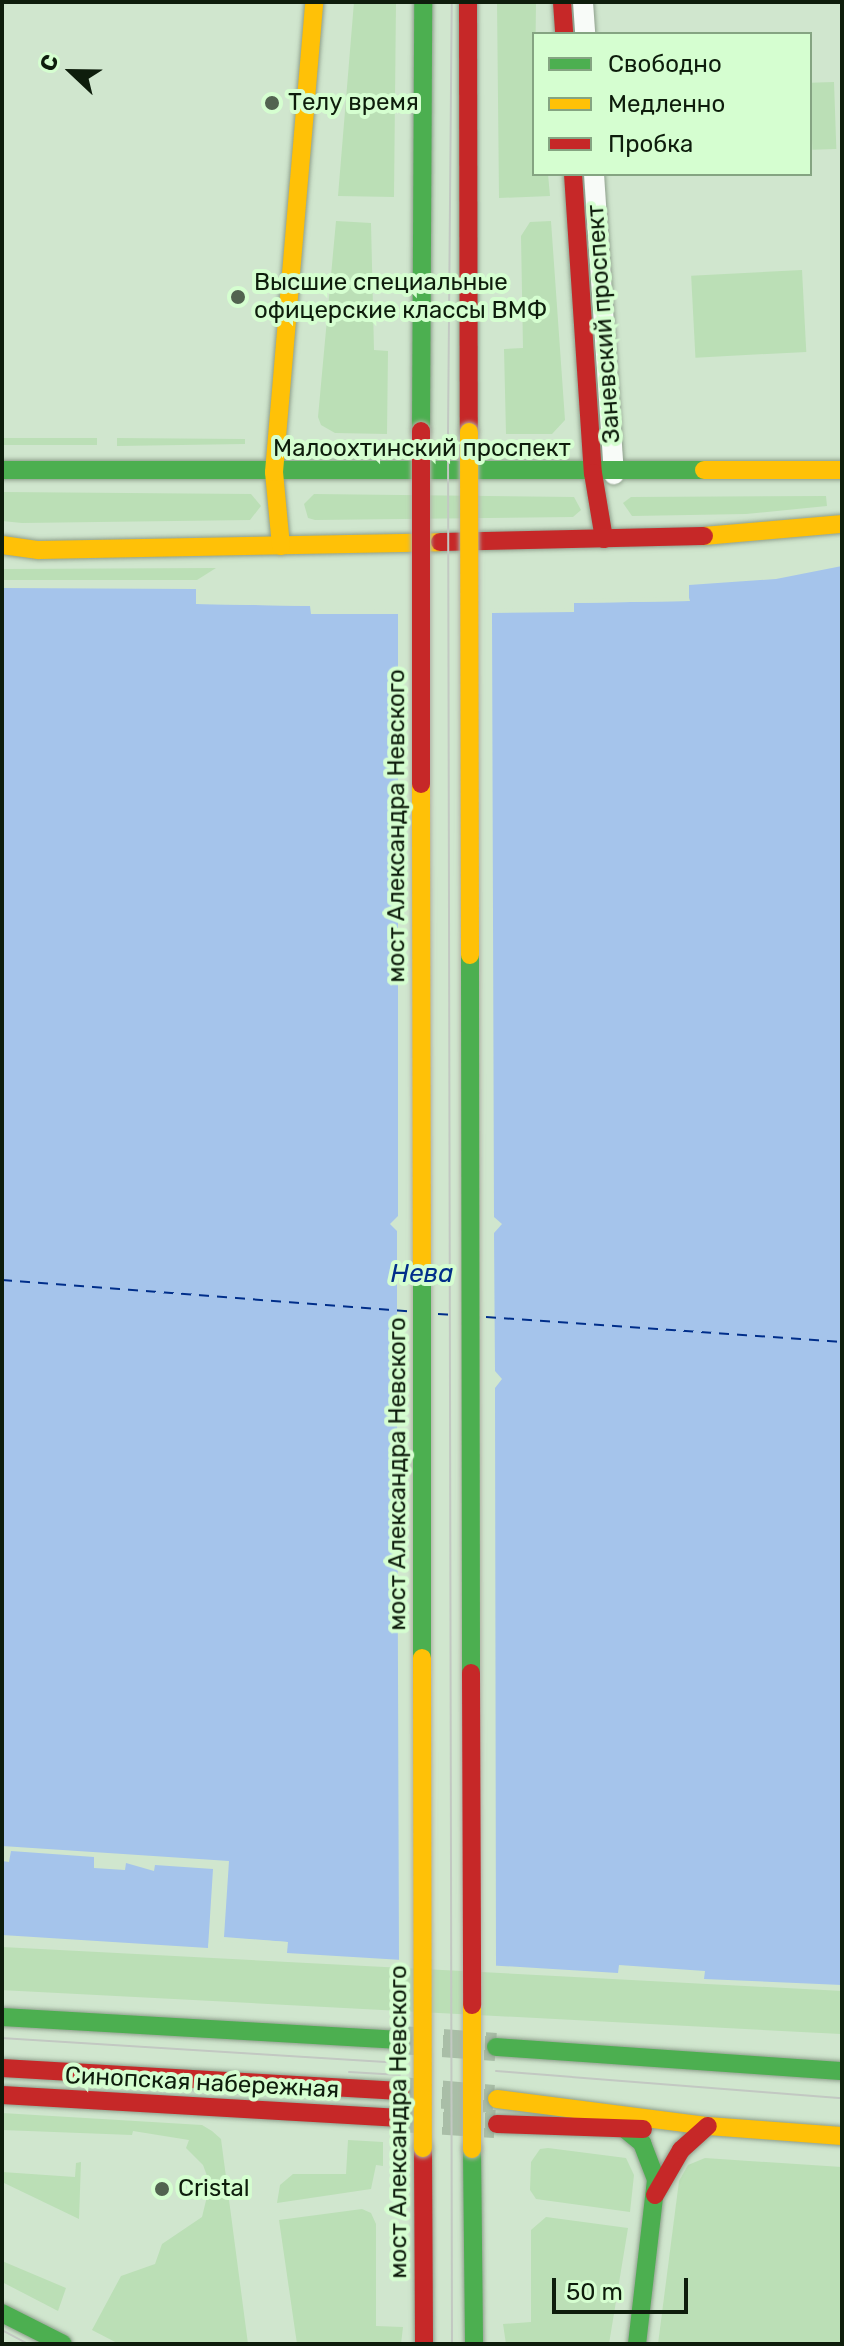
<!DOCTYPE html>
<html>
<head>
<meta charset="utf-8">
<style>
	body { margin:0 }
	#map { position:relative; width:844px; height:2346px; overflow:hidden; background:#d0e6ce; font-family:Rubik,sans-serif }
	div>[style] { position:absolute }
	.green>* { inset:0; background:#bbdfb6; transform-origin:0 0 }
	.water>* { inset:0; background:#a5c4eb }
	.pier>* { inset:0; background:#d0e6ce }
	.ferry>* { height:2px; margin-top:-1px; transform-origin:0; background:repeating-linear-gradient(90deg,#002e8a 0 10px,transparent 0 18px) }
	.secondary-tunnel>* { height:28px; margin-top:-14px; transform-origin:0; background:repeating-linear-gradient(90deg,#a9bea7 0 28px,transparent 0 42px) }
	.roads { filter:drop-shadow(0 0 2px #8e9f8c) drop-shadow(0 0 2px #8e9f8c) }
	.street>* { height:20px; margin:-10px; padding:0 10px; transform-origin:10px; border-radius:10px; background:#f8fbf8 }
	.fast>* { height:18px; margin:-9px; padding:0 9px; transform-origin:9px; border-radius:9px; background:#4caf50 }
	.slow>* { height:18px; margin:-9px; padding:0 9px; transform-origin:9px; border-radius:9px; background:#ffc107 }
	.jam>* { height:18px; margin:-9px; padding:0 9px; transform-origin:9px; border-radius:9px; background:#c62828 }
	.tram>* { height:2px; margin:-1px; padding:0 1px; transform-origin:1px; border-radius:1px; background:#c2c8c2 }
	.bridges { filter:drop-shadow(0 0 2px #b0b1a5) drop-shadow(0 0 2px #b0b1a5) }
	.fast-bridge>* { height:18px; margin:-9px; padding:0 9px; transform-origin:9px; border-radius:9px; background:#4caf50 }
	.slow-bridge>* { height:18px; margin:-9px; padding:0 9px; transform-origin:9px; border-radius:9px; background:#ffc107 }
	.jam-bridge>* { height:18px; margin:-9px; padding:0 9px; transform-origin:9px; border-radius:9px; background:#c62828 }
	.dots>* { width:22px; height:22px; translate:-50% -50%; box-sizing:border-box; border:4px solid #d5fed0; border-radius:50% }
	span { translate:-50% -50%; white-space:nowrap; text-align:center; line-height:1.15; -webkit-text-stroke:8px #d5fed0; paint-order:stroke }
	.poi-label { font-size:24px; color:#0e1d0c }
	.left { translate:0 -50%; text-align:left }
	.street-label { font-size:24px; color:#0e1d0c }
	.water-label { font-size:26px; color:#002e8a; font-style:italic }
	.frame { position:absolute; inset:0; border:4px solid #0e1d0c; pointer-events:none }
	.legend { position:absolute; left:532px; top:32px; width:280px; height:144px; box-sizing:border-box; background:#d5fed0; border:2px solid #85a482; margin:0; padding:10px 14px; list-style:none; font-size:24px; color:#0e1d0c }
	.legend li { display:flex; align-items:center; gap:16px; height:40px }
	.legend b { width:40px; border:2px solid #85a482 }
	.north { position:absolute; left:32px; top:32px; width:80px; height:80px; -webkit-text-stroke:6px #d5fed0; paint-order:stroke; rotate:292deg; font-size:22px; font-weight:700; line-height:32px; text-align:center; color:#0e1d0c }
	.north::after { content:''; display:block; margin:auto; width:28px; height:36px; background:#0e1d0c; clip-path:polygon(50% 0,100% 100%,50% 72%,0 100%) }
	.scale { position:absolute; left:552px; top:2278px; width:136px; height:36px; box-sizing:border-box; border:4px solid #0e1d0c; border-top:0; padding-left:10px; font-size:24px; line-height:28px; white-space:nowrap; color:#0e1d0c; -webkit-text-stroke:6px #d5fed0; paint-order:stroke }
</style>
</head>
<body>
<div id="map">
	<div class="green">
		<i style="clip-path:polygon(354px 2px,396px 2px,394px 197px,338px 196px)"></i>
		<i style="clip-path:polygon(497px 2px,536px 2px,534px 174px,548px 174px,550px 196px,499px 198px)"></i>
		<i style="left:834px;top:82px;width:67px;height:24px;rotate:88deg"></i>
		<i style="clip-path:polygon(336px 221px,371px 223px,374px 350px,388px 351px,387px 434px,335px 433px,321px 425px,318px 417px)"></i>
		<i style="clip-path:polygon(551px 221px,565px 420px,552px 434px,506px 434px,504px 349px,523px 348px,521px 236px,530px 222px)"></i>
		<i style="left:802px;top:270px;width:82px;height:111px;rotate:87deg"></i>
		<i style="left:2px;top:438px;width:95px;height:7px"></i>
		<i style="clip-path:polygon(117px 438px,245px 439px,245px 444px,117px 446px)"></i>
		<i style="clip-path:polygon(2px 492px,251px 494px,261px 506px,250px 520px,22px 523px,2px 521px)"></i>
		<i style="clip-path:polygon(314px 494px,574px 497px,581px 510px,573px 517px,315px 520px,308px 518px,304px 504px)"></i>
		<i style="clip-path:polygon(826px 496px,827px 506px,746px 514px,632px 516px,623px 503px,631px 497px)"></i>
		<i style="clip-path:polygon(216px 568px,197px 580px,2px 580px,2px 569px)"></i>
		<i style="left:2px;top:1947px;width:842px;height:43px;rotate:3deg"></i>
		<i style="clip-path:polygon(2px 2113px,202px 2125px,212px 2131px,221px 2139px,248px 2344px,119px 2344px,92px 2330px,121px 2276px,155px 2264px,162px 2244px,202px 2217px,210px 2184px,203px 2165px,186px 2148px,189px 2140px,133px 2131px,132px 2135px,2px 2130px)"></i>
		<i style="clip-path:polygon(348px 2140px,383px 2142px,383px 2166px,376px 2165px,371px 2189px,277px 2203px,280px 2185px,293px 2174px,346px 2174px)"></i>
		<i style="clip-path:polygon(548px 2148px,626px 2158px,634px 2175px,630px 2212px,536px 2199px,530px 2190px,531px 2162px,540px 2149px)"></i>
		<i style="clip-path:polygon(705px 2158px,842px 2167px,842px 2344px,658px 2344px,679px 2181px,688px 2165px)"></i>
		<i style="clip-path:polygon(81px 2162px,79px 2219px,2px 2182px,2px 2172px,75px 2177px,76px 2163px)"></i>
		<i style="clip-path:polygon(362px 2209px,371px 2213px,376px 2224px,376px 2326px,403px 2327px,401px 2344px,297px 2344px,279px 2220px)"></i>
		<i style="clip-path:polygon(546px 2217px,628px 2228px,609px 2344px,506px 2344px,503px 2324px,531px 2322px,531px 2230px)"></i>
		<i style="clip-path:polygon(2px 2261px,66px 2288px,58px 2311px,2px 2282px)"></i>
	</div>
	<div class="water">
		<i style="clip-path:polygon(842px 566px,842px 1985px,704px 1979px,705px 1971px,619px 1965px,618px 1973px,287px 1953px,287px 1942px,210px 1937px,208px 1948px,2px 1935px,2px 588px,196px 589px,196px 604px,311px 606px,311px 614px,574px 611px,573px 603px,689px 601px,689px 585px,776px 579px)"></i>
	</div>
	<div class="pier">
		<i style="clip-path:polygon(685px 585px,690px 601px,574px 603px,574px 612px,492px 613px,494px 1217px,502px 1224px,494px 1233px,495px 1371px,502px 1379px,495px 1388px,496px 1969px,399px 1964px,397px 1388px,389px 1378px,397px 1370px,397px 1231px,390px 1224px,398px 1216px,398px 614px,311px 614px,310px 606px,196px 604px,196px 589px,200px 600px,311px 602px,315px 610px,570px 608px,573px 599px,686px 597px)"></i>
		<i style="clip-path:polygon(2px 1846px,229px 1861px,224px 1937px,288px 1942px,287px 1953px,284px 1946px,213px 1941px,208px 1948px,213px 1869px,155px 1865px,154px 1871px,126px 1863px,125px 1870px,94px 1868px,94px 1857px,11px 1851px,9px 1862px,2px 1861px)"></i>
	</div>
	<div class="ferry">
		<i style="left:2px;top:1280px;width:407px;rotate:4.4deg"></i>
		<i style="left:438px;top:1314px;width:17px;rotate:3deg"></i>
		<i style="left:486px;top:1317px;width:357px;rotate:4deg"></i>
	</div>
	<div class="secondary-tunnel">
		<i style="left:401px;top:2040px;width:95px;rotate:4.2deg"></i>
		<i style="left:400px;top:2091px;width:94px;rotate:4.9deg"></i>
		<i style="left:401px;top:2118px;width:94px;rotate:3.7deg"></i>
	</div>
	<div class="roads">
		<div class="street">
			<i style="left:583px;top:2px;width:32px;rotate:86deg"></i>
			<i style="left:594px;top:174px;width:301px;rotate:86.2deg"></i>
		</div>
		<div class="fast">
			<i style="left:421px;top:431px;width:429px;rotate:-89.7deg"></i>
			<i style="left:2px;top:470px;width:702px"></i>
			<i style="left:2px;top:2017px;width:399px;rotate:3.3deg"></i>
			<i style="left:496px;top:2047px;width:347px;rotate:4deg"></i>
			<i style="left:626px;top:2130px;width:21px;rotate:39deg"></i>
			<i style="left:642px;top:2143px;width:40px;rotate:69deg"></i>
			<i style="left:656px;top:2180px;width:165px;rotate:96.6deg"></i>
			<i style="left:472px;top:2149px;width:195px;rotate:89.4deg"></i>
			<i style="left:2px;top:2313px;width:68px;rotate:26.9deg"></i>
		</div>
		<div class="slow">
			<i style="left:704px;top:470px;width:138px"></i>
			<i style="left:704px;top:536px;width:139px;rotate:-5deg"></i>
			<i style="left:2px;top:545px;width:37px;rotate:8deg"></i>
			<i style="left:39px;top:550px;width:401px;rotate:-1.1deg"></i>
			<i style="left:281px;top:546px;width:74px;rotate:-95.4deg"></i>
			<i style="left:274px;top:472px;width:472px;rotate:-85.1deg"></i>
			<i style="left:497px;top:2099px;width:213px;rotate:7.3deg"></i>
			<i style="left:708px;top:2126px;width:134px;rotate:4.3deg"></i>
		</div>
		<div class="jam">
			<i style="left:468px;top:2px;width:430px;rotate:89.9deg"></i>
			<i style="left:562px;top:2px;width:32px;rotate:86deg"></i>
			<i style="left:573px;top:174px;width:300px;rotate:86.2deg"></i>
			<i style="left:593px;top:473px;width:67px;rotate:80.5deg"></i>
			<i style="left:440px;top:542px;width:264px;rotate:-1.3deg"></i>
			<i style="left:2px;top:2068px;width:399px;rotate:3.3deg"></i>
			<i style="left:2px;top:2095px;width:399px;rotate:3.3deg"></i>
			<i style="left:497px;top:2124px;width:146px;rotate:2deg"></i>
			<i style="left:423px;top:2148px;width:196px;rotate:89.7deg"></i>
			<i style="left:655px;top:2195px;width:52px;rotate:-60deg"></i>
			<i style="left:681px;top:2150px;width:36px;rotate:-42deg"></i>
		</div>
	</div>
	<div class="tram">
		<i style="left:2px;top:2038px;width:399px;rotate:3.6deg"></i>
		<i style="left:496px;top:2071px;width:347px;rotate:4.5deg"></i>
		<i style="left:349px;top:2072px;width:51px;rotate:3.4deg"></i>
		<i style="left:2px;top:2330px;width:30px;rotate:28deg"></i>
		<i style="left:452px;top:2344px;width:1912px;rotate:-90.12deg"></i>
		<i style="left:448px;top:432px;width:430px;rotate:-89.5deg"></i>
	</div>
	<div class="bridges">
		<div class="fast-bridge">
			<i style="left:470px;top:955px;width:718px;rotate:89.92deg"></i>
			<i style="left:422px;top:1273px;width:385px;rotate:90deg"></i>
		</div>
		<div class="slow-bridge">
			<i style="left:469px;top:432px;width:523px;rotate:89.89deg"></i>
			<i style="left:421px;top:784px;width:489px;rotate:89.9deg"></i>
			<i style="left:422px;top:1658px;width:490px;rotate:89.9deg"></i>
			<i style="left:472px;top:2005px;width:144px;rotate:90deg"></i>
		</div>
		<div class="jam-bridge">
			<i style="left:421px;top:431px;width:353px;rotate:90deg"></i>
			<i style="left:471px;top:1673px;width:332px;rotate:89.8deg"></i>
		</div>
	</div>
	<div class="dots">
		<i style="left:272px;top:103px;background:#526350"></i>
		<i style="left:238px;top:297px;background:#526350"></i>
		<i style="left:162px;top:2189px;background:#526350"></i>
	</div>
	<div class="poi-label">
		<span class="left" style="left:288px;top:103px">Телу время</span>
		<span class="left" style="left:254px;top:297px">Высшие специальные<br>офицерские классы ВМФ</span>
		<span class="left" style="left:178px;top:2189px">Cristal</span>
	</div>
	<div class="street-label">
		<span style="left:604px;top:324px;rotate:-94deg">Заневский проспект</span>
		<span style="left:422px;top:449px">Малоохтинский проспект</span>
		<span style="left:397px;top:826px;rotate:-90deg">мост Александра Невского</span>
		<span style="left:398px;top:1474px;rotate:-90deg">мост Александра Невского</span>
		<span style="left:202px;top:2083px;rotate:3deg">Синопская набережная</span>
		<span style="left:399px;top:2122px;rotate:-90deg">мост Александра Невского</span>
	</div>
	<div class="water-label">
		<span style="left:422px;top:1274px">Нева</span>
	</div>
	<div class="frame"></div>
	<ul class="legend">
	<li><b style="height:10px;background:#4caf50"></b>Свободно</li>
	<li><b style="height:10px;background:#ffc107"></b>Медленно</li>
	<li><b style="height:10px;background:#c62828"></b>Пробка</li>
	</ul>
	<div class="north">С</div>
	<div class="scale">50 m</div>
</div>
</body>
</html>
